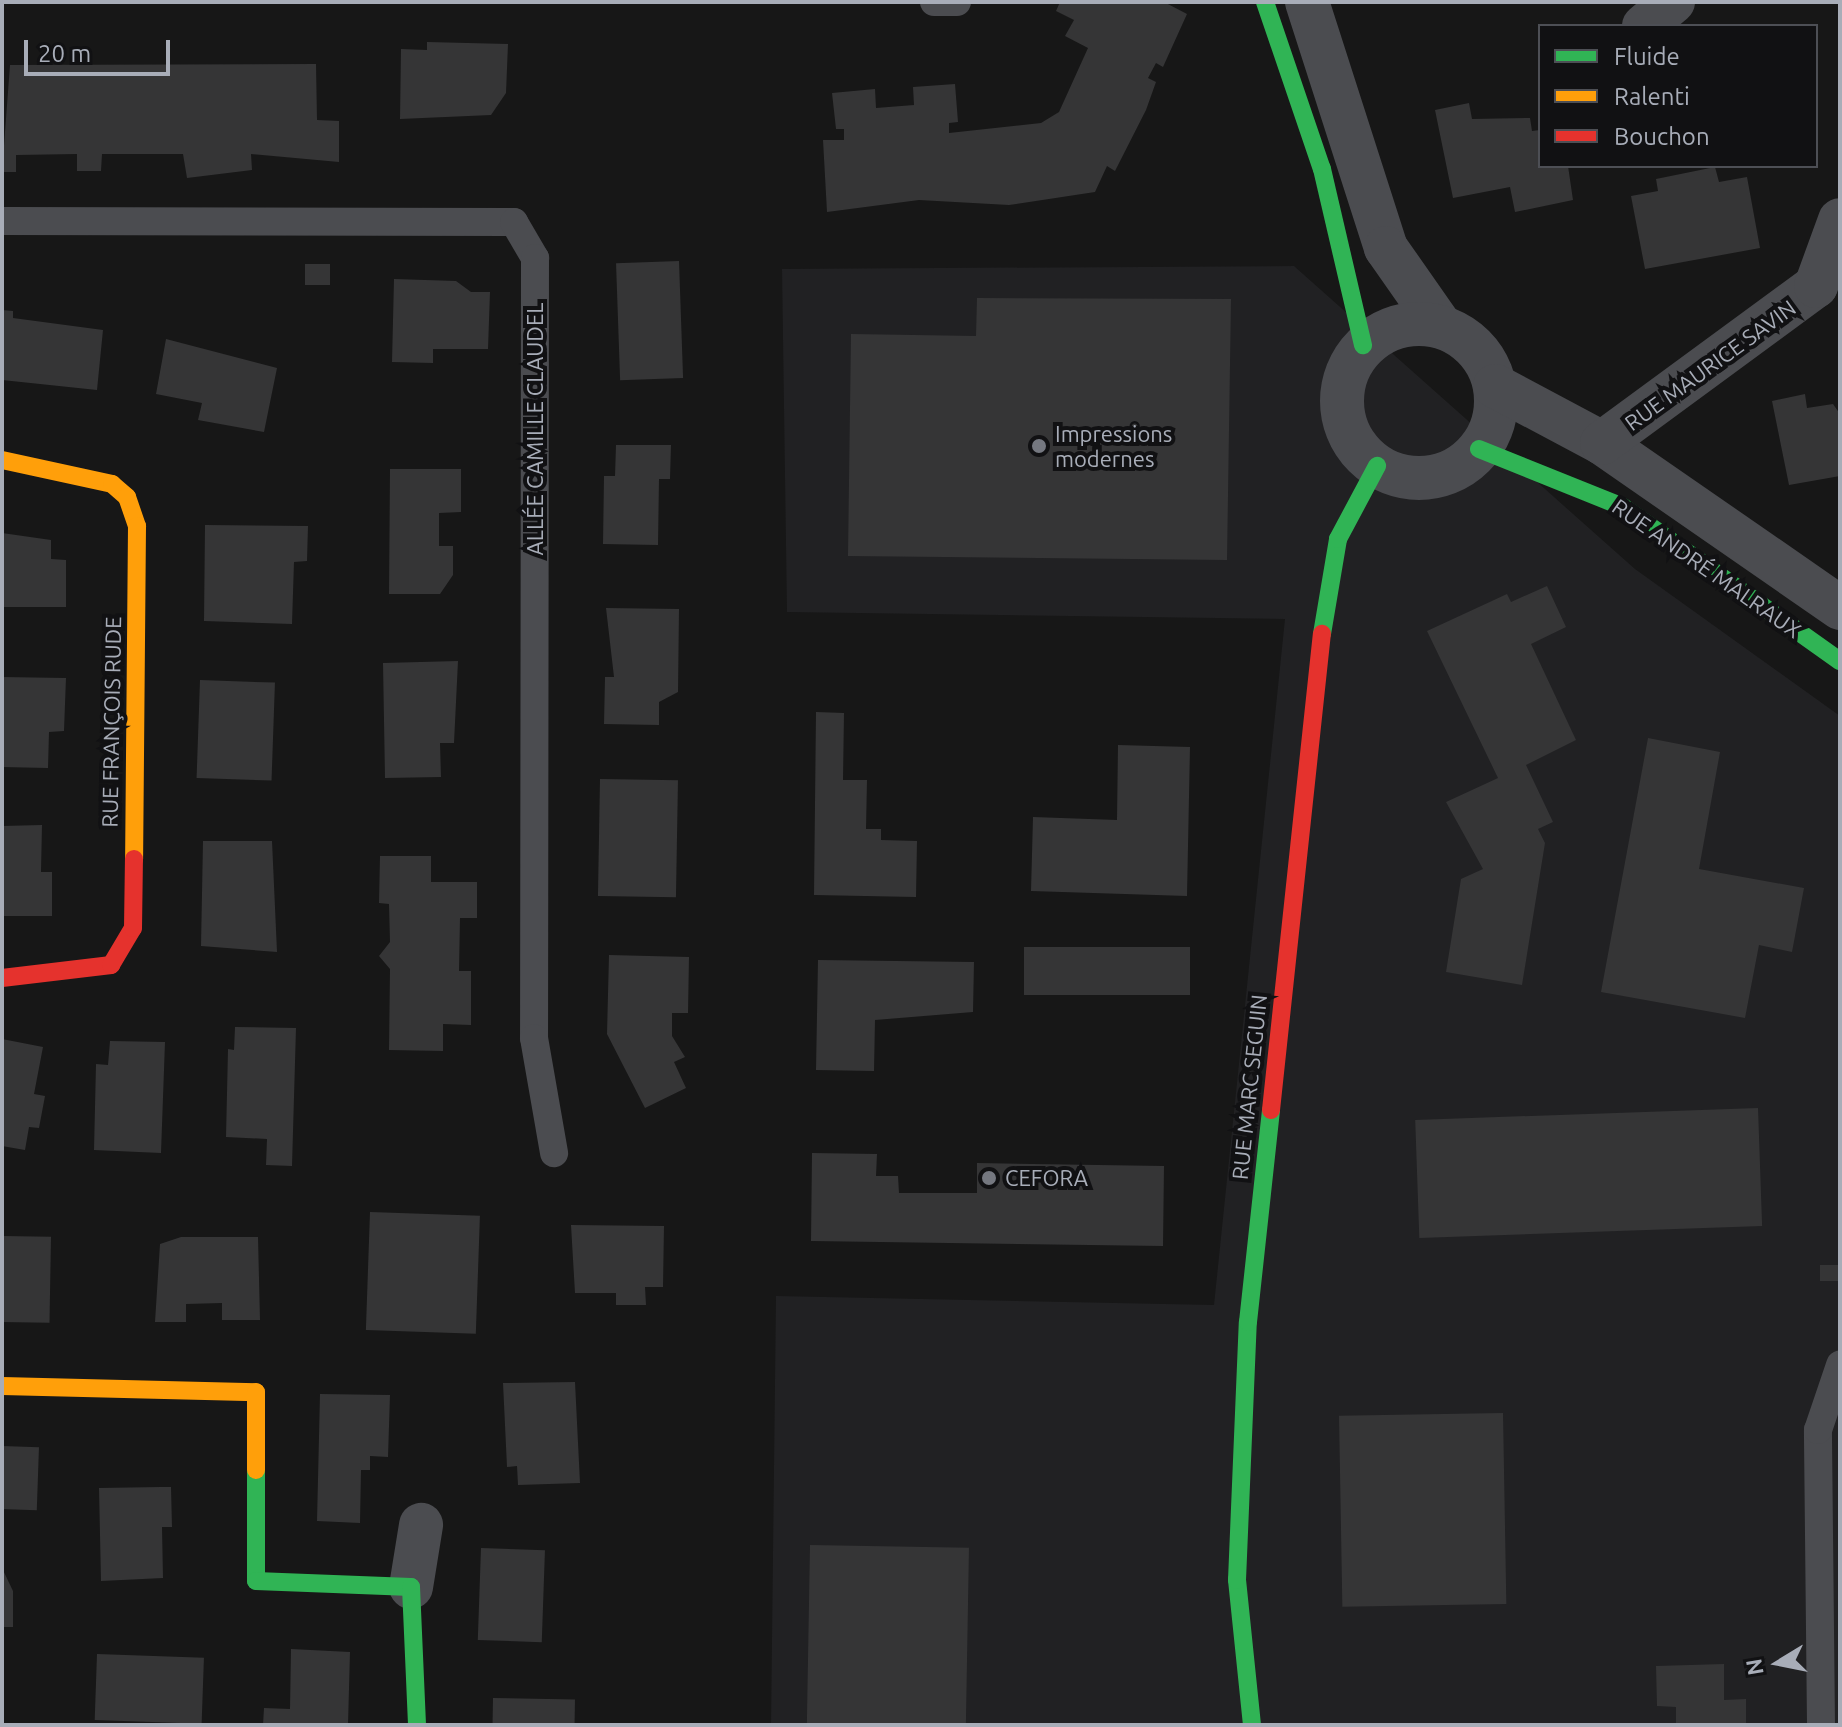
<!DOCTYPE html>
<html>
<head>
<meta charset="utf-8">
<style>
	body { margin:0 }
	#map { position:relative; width:1842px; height:1727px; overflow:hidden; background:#171717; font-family:Ubuntu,sans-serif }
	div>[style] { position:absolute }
	.built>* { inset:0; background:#212123 }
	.building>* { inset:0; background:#353536; transform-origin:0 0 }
	.lane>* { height:28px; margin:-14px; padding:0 14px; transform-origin:14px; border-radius:14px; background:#4b4c50 }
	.street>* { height:44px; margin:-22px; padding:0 22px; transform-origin:22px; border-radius:22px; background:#4b4c50 }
	.street>.ring { margin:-22px; padding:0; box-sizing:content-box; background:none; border:44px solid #4b4c50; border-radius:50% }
	.fast>* { height:18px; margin:-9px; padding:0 9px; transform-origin:9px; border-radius:9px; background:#30b455 }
	.slow>* { height:18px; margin:-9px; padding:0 9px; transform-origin:9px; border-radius:9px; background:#ff9f0a }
	.jam>* { height:18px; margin:-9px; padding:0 9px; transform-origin:9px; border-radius:9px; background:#e5322d }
	.dots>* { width:22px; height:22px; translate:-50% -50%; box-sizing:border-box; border:4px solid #111113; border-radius:50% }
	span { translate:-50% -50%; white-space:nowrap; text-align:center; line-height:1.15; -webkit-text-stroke:8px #111113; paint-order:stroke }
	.street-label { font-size:22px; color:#a8adb8 }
	.poi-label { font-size:22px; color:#a8adb8 }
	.left { translate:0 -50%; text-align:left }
	.frame { position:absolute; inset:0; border:4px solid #a8adb8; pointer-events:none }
	.legend { position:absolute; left:1538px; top:24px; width:280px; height:144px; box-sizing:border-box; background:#111113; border:2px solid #4d4f55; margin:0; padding:10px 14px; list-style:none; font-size:24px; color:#a8adb8 }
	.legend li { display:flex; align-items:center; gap:16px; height:40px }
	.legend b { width:40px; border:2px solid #4d4f55 }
	.north { position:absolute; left:1738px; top:1623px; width:80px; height:80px; -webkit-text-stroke:6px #111113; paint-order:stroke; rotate:260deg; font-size:22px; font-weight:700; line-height:32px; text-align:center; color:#a8adb8 }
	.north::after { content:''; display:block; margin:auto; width:28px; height:36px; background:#a8adb8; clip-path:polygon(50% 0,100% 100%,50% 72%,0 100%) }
	.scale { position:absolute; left:24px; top:40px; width:146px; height:36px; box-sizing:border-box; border:4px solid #a8adb8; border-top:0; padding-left:10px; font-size:24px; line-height:28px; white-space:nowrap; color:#a8adb8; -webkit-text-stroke:6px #111113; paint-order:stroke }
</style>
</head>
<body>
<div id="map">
	<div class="built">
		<i style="clip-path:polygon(1294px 266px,1635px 569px,1840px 716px,1840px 1725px,771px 1725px,776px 1296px,1214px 1305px,1285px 619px,787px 612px,782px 269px)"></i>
	</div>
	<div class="building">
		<i style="clip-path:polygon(1060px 2px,1164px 2px,1187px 14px,1163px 67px,1156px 63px,1148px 78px,1156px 82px,1146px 110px,1115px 171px,1107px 166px,1095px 192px,1009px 205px,919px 200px,827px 212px,823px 140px,844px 140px,844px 129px,836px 129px,832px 93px,875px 89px,876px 108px,914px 105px,913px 87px,955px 84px,958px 122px,949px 123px,949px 133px,1041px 123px,1059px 112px,1088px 48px,1065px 36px,1074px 20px,1056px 11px)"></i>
		<i style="clip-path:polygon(427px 42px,508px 44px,506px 93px,491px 115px,400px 119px,401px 49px,427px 50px)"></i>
		<i style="clip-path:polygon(316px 64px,317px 120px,339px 121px,339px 162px,251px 154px,252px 170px,187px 178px,183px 154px,102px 154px,101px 171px,77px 171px,77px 154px,16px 155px,16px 172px,2px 172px,10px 65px)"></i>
		<i style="clip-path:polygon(1469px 103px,1472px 119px,1530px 118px,1532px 131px,1540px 130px,1540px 166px,1568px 166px,1573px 200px,1515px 212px,1510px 187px,1453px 198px,1435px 110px)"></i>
		<i style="clip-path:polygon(1715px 167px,1719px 182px,1747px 177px,1760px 248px,1645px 269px,1631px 196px,1658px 191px,1656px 179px)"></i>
		<i style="left:679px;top:261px;width:117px;height:63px;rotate:88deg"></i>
		<i style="left:305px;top:264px;width:25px;height:21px"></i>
		<i style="clip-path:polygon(394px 279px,456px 281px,471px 292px,490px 292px,488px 349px,433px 349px,433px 363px,392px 362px)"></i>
		<i style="clip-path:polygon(977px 298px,1231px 299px,1227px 560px,848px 556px,851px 334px,976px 336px)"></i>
		<i style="clip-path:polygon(2px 310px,13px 311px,13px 318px,103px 330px,97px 390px,2px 380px)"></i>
		<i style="clip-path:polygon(166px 339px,277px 368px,264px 432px,198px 420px,202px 403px,156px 394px)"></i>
		<i style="clip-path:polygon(1805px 394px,1807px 408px,1833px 404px,1840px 414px,1840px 476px,1789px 485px,1772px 401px)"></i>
		<i style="clip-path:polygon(616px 445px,671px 445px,670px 479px,659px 479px,658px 545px,603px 544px,604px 476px,615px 476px)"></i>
		<i style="clip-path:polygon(390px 469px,461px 469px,461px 512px,439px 513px,439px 546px,453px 546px,453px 575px,440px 594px,389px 594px)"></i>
		<i style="clip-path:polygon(205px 525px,308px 526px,307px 561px,294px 562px,292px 624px,204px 621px)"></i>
		<i style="clip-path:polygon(2px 533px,51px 540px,51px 559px,66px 560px,66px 607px,2px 607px)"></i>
		<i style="clip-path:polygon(1547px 586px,1566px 627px,1531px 644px,1576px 740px,1526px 765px,1553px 822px,1538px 829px,1545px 843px,1522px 985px,1446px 972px,1461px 879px,1483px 869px,1446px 802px,1498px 778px,1427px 631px,1507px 594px,1511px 602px)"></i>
		<i style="clip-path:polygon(606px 608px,679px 609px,678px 692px,659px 702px,659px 725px,604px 724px,605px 677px,614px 677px)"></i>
		<i style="clip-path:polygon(458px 661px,454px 743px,440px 743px,441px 777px,385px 778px,383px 663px)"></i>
		<i style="clip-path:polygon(2px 677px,66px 678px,64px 731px,49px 732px,48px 768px,2px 767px)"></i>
		<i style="left:200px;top:680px;width:75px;height:98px;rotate:2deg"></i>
		<i style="clip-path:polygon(816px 712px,844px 713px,843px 780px,867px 780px,866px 829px,881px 829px,881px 840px,917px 841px,916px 897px,814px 895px)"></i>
		<i style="clip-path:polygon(1648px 738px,1720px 752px,1699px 869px,1804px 888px,1792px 952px,1759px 945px,1745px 1018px,1601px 992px)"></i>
		<i style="clip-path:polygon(1118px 745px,1190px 747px,1187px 896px,1031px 891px,1033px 817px,1117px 820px)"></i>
		<i style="left:600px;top:779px;width:78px;height:117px;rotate:1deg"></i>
		<i style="clip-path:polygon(42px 825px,41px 872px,52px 872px,52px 916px,2px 916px,2px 826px)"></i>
		<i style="clip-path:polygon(203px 841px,272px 841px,277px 952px,201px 946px)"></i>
		<i style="clip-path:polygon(380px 856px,431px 856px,431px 882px,477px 882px,477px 918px,460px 918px,459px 971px,471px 971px,471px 1025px,443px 1024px,443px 1051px,389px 1050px,390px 969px,379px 956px,390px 942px,389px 904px,379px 903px)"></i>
		<i style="left:1024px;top:947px;width:166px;height:48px"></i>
		<i style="clip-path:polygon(609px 955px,689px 957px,688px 1013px,672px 1013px,672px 1036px,685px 1057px,674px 1062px,686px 1088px,645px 1108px,607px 1034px)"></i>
		<i style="clip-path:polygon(818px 960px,974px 962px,973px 1012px,875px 1020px,874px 1071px,816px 1070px)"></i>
		<i style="clip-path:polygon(235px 1027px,296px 1028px,292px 1166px,266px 1165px,267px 1139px,226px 1137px,228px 1049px,234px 1050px)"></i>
		<i style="clip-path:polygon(2px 1039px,43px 1047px,34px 1094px,45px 1096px,39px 1128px,29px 1127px,25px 1150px,2px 1146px)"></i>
		<i style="clip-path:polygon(110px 1041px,165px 1042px,161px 1153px,94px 1150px,96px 1064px,108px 1065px)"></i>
		<i style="left:1758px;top:1108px;width:118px;height:343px;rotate:88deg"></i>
		<i style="clip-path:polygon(812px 1153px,877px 1154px,876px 1176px,898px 1176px,899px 1193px,977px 1193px,977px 1163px,1164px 1166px,1163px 1246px,811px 1241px)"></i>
		<i style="left:370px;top:1212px;width:110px;height:118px;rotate:2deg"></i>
		<i style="clip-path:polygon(571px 1225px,664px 1226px,663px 1287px,645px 1287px,646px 1305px,616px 1305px,616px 1293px,575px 1293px)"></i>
		<i style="left:2px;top:1236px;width:49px;height:86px;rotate:1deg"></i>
		<i style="clip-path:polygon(181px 1237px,258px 1237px,260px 1320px,222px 1320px,222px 1303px,186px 1304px,186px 1322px,155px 1322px,160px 1244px)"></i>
		<i style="left:1820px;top:1265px;width:20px;height:16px"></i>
		<i style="clip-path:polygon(575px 1382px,580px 1483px,518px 1485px,517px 1466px,507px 1467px,503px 1383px)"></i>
		<i style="clip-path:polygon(320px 1394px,390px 1395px,388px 1457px,370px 1456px,370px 1470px,361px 1470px,360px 1523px,317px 1521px)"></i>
		<i style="left:1503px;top:1413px;width:191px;height:164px;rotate:89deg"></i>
		<i style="left:2px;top:1446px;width:37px;height:63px;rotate:2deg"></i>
		<i style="clip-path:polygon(161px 1487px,171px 1487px,172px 1527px,162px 1527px,163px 1578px,101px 1581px,99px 1488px)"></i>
		<i style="left:810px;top:1545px;width:159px;height:180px;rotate:1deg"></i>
		<i style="left:481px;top:1548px;width:64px;height:92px;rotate:2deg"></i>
		<i style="clip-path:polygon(2px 1568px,13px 1591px,13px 1627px,2px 1627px)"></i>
		<i style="clip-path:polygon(291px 1649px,350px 1652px,348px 1725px,263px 1725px,264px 1708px,290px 1709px)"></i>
		<i style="left:97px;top:1654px;width:107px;height:66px;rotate:2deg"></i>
		<i style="clip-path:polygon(1724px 1664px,1724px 1700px,1746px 1699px,1746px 1725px,1676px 1725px,1676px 1707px,1657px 1706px,1656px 1666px)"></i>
		<i style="left:493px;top:1698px;width:82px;height:27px;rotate:1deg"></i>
	</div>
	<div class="lane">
		<i style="left:934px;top:2px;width:23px"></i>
		<i style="left:2px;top:221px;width:512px;rotate:0.11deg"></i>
		<i style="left:514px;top:222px;width:42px;rotate:59.7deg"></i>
		<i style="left:535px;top:258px;width:780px;rotate:90.07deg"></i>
		<i style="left:534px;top:1038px;width:117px;rotate:80.1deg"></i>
		<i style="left:1821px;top:1725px;width:295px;rotate:-90.6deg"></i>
		<i style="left:1818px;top:1430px;width:69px;rotate:-71.3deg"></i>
	</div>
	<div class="street">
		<i style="left:1307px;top:2px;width:258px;rotate:72.2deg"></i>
		<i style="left:1386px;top:248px;width:94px;rotate:55deg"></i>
		<i style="left:1644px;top:26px;width:38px;rotate:-40deg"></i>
		<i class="ring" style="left:1342px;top:324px;width:110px;height:110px"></i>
		<i style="left:1495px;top:386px;width:121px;rotate:28deg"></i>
		<i style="left:1602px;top:443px;width:290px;rotate:34.7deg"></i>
		<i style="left:1602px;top:443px;width:265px;rotate:-36.3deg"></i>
		<i style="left:1816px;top:286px;width:70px;rotate:-70deg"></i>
		<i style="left:411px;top:1587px;width:63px;rotate:-80.8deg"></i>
	</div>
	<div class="fast">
		<i style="left:1265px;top:2px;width:176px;rotate:71.2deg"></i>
		<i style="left:1322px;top:169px;width:181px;rotate:76.9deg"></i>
		<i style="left:1479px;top:449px;width:155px;rotate:21.9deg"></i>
		<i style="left:1623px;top:507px;width:266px;rotate:35.4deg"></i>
		<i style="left:1322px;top:634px;width:96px;rotate:-80.4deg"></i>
		<i style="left:1338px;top:539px;width:83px;rotate:-61.9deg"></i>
		<i style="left:256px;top:1470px;width:111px;rotate:90deg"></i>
		<i style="left:256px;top:1581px;width:155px;rotate:2.2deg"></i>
		<i style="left:411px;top:1587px;width:138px;rotate:87.5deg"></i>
		<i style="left:1252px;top:1725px;width:146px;rotate:-95.9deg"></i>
		<i style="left:1237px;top:1580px;width:258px;rotate:-87.6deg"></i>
		<i style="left:1248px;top:1322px;width:213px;rotate:-83.8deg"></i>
	</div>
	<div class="slow">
		<i style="left:2px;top:460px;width:113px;rotate:12.3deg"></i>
		<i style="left:112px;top:484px;width:20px;rotate:41deg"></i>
		<i style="left:127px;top:497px;width:31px;rotate:71deg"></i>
		<i style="left:137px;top:526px;width:333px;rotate:90.5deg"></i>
		<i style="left:2px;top:1386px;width:254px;rotate:1.4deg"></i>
		<i style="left:256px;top:1392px;width:78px;rotate:90deg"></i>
	</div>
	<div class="jam">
		<i style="left:2px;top:978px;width:110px;rotate:-6.8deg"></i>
		<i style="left:111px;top:965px;width:43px;rotate:-59.3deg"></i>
		<i style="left:133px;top:928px;width:69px;rotate:-89.2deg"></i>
		<i style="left:1271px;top:1110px;width:479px;rotate:-83.9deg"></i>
	</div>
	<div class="dots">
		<i style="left:1039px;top:446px;background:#757880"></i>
		<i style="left:989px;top:1178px;background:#757880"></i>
	</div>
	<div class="street-label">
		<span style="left:1710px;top:365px;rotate:-36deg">RUE MAURICE SAVIN</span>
		<span style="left:535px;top:429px;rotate:-90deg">ALLÉE CAMILLE CLAUDEL</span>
		<span style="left:1707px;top:568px;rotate:35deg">RUE ANDRÉ MALRAUX</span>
		<span style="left:111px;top:722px;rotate:-89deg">RUE FRANÇOIS RUDE</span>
		<span style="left:1249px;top:1087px;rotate:-84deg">RUE MARC SEGUIN</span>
	</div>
	<div class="poi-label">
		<span class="left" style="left:1055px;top:446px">Impressions<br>modernes</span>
		<span class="left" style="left:1005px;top:1178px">CEFORA</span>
	</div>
	<div class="frame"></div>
	<ul class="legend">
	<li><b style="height:10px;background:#30b455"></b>Fluide</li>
	<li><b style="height:10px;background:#ff9f0a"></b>Ralenti</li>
	<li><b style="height:10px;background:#e5322d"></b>Bouchon</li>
	</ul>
	<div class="north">N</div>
	<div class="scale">20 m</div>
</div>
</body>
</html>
